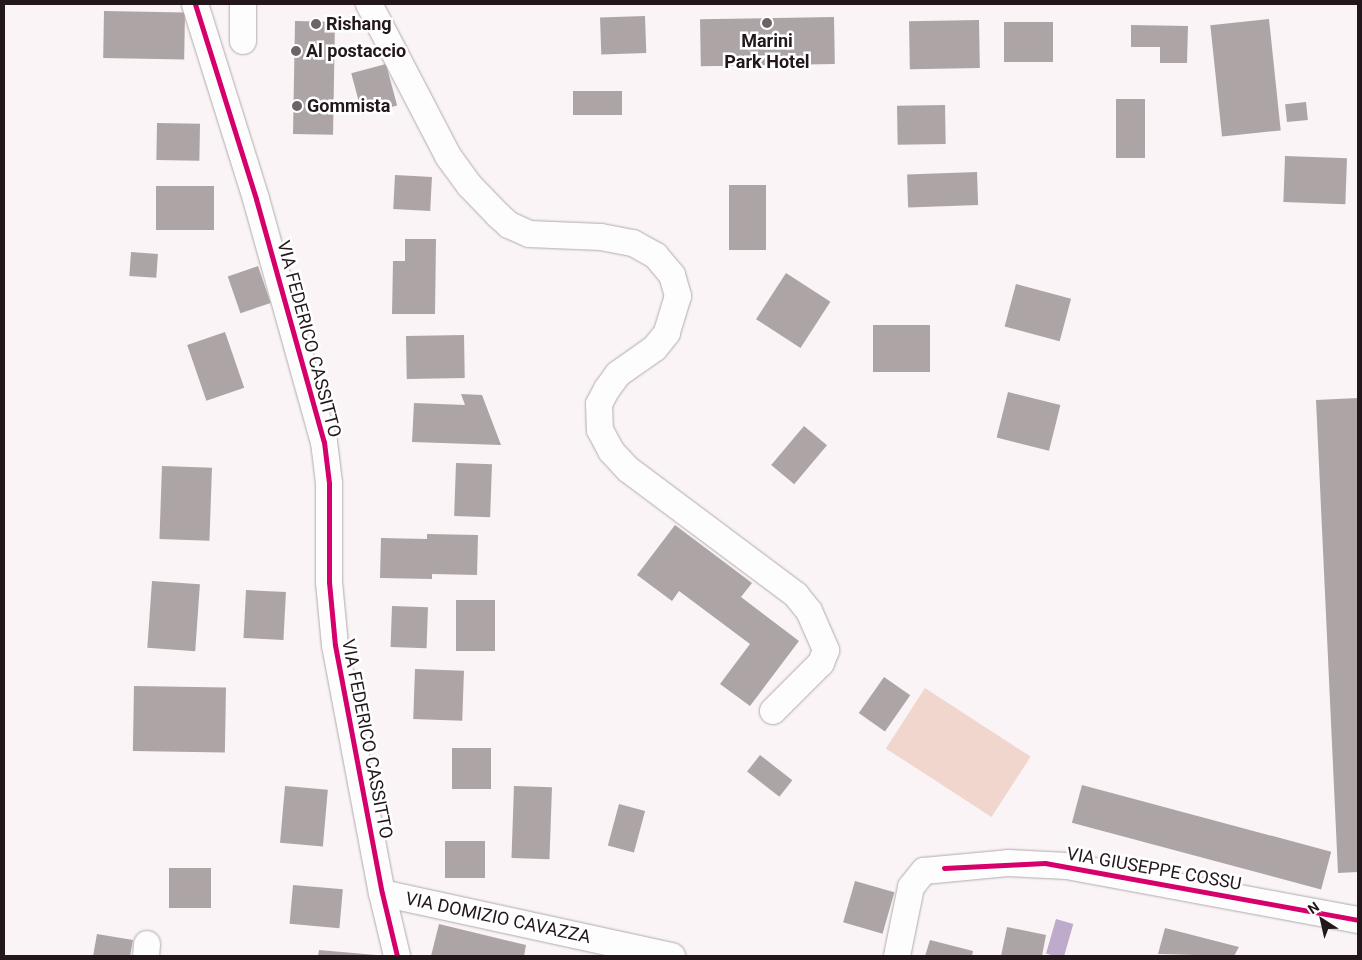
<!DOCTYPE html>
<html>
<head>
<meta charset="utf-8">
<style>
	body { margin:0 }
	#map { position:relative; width:1362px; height:960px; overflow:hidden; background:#faf4f6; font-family:Roboto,sans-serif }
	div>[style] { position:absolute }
	.green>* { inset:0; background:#f1d6ce; transform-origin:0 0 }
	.water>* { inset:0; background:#beaacb; transform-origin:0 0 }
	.building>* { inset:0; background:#ada4a5; transform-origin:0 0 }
	.roads { filter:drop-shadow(0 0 1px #b2aaad) drop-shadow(0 0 1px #b2aaad) }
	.minor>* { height:26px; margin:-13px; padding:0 13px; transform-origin:13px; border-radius:13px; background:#fefdfe }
	.cycleway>* { height:5px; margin:-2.5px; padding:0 2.5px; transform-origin:2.5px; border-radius:2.5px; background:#d6006c }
	.dots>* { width:14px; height:14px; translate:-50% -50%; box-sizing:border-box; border:2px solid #fff; border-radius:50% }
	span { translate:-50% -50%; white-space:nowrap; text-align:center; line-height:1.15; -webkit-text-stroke:5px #fff; paint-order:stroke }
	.poi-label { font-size:18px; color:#23171c; font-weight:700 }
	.left { translate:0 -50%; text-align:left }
	.street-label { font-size:18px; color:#23171c }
	.frame { position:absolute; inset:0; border:5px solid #23171c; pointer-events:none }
	.north { position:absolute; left:1297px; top:895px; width:50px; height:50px; -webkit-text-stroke:4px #fff; paint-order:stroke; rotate:325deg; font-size:14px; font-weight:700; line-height:20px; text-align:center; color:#23171c }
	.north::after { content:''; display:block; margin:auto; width:18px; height:22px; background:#23171c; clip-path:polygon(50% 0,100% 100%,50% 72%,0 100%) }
</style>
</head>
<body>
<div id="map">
	<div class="green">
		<i style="left:925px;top:688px;width:126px;height:72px;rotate:33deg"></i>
	</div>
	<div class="water">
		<i style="left:1056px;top:919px;width:18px;height:36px;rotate:16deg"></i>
	</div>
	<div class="building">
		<i style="left:104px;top:11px;width:81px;height:47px;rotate:1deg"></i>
		<i style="left:645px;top:16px;width:37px;height:45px;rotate:88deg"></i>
		<i style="left:834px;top:17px;width:47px;height:134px;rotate:89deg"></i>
		<i style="left:1269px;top:19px;width:112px;height:59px;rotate:84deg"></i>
		<i style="left:979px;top:20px;width:48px;height:70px;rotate:89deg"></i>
		<i style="left:295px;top:21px;width:40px;height:113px;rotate:1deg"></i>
		<i style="left:1004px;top:22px;width:49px;height:40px"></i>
		<i style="clip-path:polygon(1131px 25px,1188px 26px,1187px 63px,1160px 63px,1160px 47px,1131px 47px)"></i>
		<i style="left:386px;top:64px;width:43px;height:36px;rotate:75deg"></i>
		<i style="left:622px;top:91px;width:24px;height:49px;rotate:90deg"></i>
		<i style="left:1116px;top:99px;width:29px;height:59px"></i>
		<i style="left:1306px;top:102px;width:18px;height:21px;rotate:84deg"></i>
		<i style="left:945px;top:105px;width:39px;height:48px;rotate:89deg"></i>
		<i style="left:157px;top:123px;width:43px;height:37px;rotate:1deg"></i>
		<i style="left:1285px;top:156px;width:62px;height:46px;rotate:2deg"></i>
		<i style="left:977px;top:172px;width:33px;height:70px;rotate:88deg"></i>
		<i style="left:395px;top:175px;width:37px;height:34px;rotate:3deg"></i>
		<i style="left:729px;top:185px;width:37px;height:65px"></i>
		<i style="left:156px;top:186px;width:58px;height:44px"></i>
		<i style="clip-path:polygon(405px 239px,436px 239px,435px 314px,392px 314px,393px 261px,405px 261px)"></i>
		<i style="left:131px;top:252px;width:27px;height:24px;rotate:4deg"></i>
		<i style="left:258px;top:266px;width:39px;height:32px;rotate:71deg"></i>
		<i style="left:786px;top:273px;width:53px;height:55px;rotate:33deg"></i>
		<i style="left:1016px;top:284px;width:57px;height:44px;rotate:15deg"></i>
		<i style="left:873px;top:325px;width:57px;height:47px"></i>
		<i style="left:225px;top:332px;width:59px;height:40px;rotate:71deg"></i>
		<i style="left:464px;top:335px;width:43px;height:58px;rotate:89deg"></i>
		<i style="left:1008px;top:392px;width:54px;height:47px;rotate:14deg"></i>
		<i style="clip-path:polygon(461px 394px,482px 395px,501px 445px,412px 442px,414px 403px,465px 405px)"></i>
		<i style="clip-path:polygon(1358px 398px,1358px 872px,1338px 873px,1316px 400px)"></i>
		<i style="left:804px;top:426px;width:30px;height:51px;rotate:40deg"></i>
		<i style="left:456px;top:463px;width:36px;height:53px;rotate:2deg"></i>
		<i style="left:162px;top:466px;width:50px;height:73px;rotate:2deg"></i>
		<i style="clip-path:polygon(675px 525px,752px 583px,741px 597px,799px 641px,750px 706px,720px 684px,750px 644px,679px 591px,672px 601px,637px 575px)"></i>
		<i style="clip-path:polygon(427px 534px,478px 535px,477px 575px,432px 574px,432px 579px,380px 578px,381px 538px,427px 539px)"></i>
		<i style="left:152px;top:581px;width:48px;height:67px;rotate:4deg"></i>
		<i style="left:246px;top:590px;width:40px;height:48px;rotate:3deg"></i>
		<i style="left:456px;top:600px;width:39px;height:51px"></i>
		<i style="left:392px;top:606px;width:36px;height:41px;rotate:2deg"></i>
		<i style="left:415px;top:669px;width:49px;height:50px;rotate:2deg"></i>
		<i style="left:884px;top:677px;width:32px;height:44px;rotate:35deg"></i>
		<i style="left:134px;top:686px;width:92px;height:65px;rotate:1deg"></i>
		<i style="left:452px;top:748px;width:39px;height:41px"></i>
		<i style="left:760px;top:755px;width:41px;height:21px;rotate:38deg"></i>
		<i style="left:1082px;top:785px;width:258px;height:39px;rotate:15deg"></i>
		<i style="left:285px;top:786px;width:43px;height:57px;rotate:5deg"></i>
		<i style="left:514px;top:786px;width:38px;height:72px;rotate:2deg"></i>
		<i style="left:619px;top:804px;width:27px;height:43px;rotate:15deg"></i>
		<i style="left:445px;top:841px;width:40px;height:37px"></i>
		<i style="left:169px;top:868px;width:42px;height:40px"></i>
		<i style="left:855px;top:881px;width:41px;height:43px;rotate:16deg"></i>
		<i style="left:293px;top:885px;width:50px;height:39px;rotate:5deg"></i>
		<i style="clip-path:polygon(439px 924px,526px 945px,524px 956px,431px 956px)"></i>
		<i style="clip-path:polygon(1007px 927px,1046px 935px,1042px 956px,1001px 956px)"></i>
		<i style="clip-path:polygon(1165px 928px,1239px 947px,1234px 956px,1158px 954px)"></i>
		<i style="clip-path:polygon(97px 934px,133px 940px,130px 956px,93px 956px)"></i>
		<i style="clip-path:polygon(930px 940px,973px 951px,972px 956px,925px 956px)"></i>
		<i style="clip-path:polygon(319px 950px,376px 955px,376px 956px,318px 956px)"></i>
	</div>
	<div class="roads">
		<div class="minor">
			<i style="left:195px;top:4px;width:204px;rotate:72.6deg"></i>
			<i style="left:256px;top:199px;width:252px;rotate:74.4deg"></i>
			<i style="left:324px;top:442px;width:41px;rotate:83deg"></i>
			<i style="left:329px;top:483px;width:99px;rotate:90deg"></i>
			<i style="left:329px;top:582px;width:63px;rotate:84.6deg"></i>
			<i style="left:335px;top:645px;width:252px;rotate:79.3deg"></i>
			<i style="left:382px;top:893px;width:65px;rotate:76.6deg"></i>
			<i style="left:369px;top:4px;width:171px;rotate:62.5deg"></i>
			<i style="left:448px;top:156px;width:37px;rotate:54deg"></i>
			<i style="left:470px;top:186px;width:40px;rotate:46deg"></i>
			<i style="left:498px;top:215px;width:15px;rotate:42deg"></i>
			<i style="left:509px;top:225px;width:22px;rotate:24deg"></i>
			<i style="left:529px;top:234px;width:72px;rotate:2.4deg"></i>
			<i style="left:601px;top:237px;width:33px;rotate:11deg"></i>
			<i style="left:633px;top:243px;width:26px;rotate:29deg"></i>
			<i style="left:656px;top:256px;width:25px;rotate:50deg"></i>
			<i style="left:672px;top:275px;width:22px;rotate:74deg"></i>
			<i style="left:678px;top:296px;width:39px;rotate:107deg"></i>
			<i style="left:667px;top:333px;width:19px;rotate:129deg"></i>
			<i style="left:655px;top:348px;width:45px;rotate:144.9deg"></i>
			<i style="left:618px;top:374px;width:19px;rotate:126deg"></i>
			<i style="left:607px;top:389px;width:17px;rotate:118deg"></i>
			<i style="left:599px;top:404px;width:26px;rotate:88deg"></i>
			<i style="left:600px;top:430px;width:24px;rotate:62deg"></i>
			<i style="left:611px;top:451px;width:26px;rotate:47deg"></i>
			<i style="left:629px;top:470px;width:209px;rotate:36.8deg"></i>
			<i style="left:796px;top:595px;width:21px;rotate:51deg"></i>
			<i style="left:809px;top:611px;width:43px;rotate:66.4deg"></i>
			<i style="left:826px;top:650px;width:14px;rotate:111deg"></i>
			<i style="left:821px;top:663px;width:68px;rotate:135deg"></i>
			<i style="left:243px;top:41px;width:37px;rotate:-90deg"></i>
			<i style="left:382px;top:893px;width:297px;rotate:12.3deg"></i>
			<i style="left:146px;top:956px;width:12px;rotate:-85deg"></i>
			<i style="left:897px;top:956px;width:70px;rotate:-78.5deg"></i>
			<i style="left:911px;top:887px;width:21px;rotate:-51deg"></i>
			<i style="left:924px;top:871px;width:84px;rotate:-5.4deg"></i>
			<i style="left:1008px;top:863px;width:59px;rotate:2.9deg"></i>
			<i style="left:1067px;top:866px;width:296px;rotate:10.5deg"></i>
		</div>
	</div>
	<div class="cycleway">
		<i style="left:195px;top:4px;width:204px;rotate:72.6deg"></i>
		<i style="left:256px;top:199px;width:252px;rotate:74.4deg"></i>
		<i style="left:324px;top:442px;width:41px;rotate:83deg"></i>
		<i style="left:329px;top:483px;width:99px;rotate:90deg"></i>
		<i style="left:329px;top:582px;width:63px;rotate:84.6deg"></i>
		<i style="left:335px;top:645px;width:252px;rotate:79.3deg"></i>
		<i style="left:382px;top:893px;width:65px;rotate:76.6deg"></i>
		<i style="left:944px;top:868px;width:101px;rotate:-2.8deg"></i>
		<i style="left:1045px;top:863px;width:318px;rotate:10.3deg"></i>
	</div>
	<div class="dots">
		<i style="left:767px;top:23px;background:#6e6468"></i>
		<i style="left:316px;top:24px;background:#6e6468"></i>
		<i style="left:296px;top:51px;background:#6e6468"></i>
		<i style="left:297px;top:106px;background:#6e6468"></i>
	</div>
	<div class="poi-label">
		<span class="left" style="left:326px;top:24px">Rishang</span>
		<span style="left:767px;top:52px">Marini<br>Park Hotel</span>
		<span class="left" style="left:306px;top:51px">Al postaccio</span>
		<span class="left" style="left:307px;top:106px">Gommista</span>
	</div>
	<div class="street-label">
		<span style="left:309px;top:339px;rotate:75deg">VIA FEDERICO CASSITTO</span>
		<span style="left:367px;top:739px;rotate:79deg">VIA FEDERICO CASSITTO</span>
		<span style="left:1154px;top:869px;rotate:10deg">VIA GIUSEPPE COSSU</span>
		<span style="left:498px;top:918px;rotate:12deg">VIA DOMIZIO CAVAZZA</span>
	</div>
	<div class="frame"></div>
	<div class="north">N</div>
</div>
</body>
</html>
